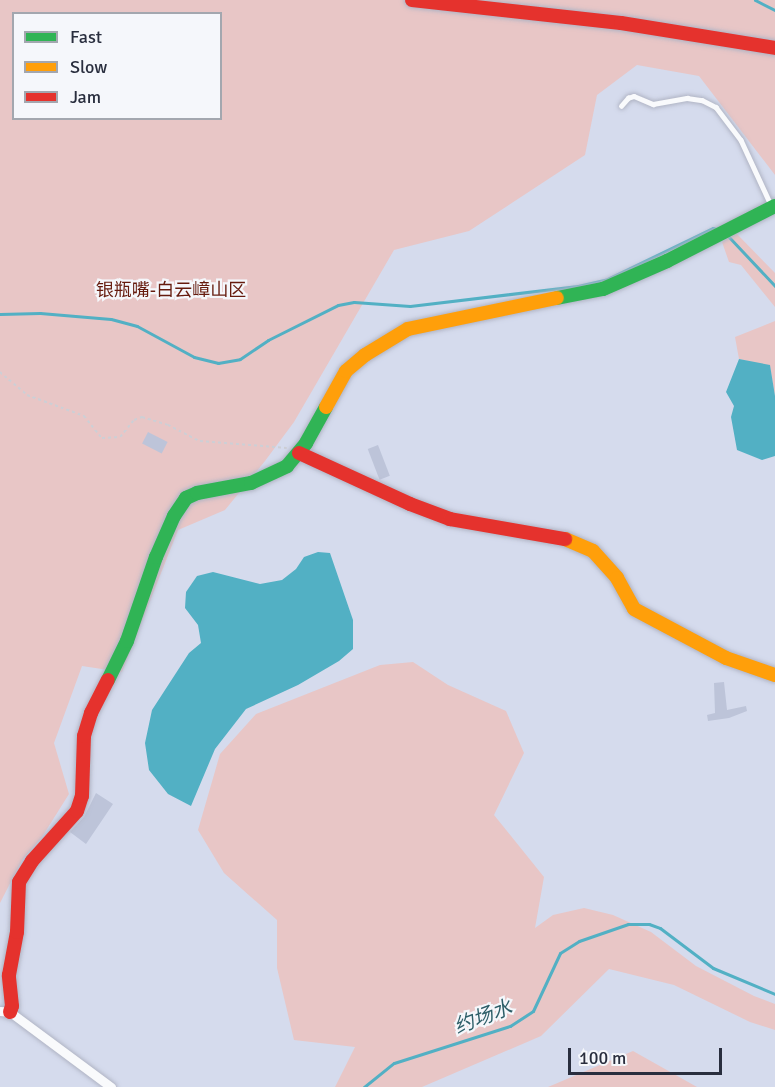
<!DOCTYPE html>
<html>
<head>
<meta charset="utf-8">
<style>
	body { margin:0 }
	#map { position:relative; width:775px; height:1087px; overflow:hidden; background:#d5dbed; font-family:Signika,"Noto Sans SC",sans-serif }
	div>[style] { position:absolute }
	.green>* { inset:0; background:#e8c6c6 }
	.water>* { inset:0; background:#52b0c4 }
	.stream>* { height:3px; margin:-1.5px; padding:0 1.5px; transform-origin:1.5px; border-radius:1.5px; background:#52b0c4 }
	.building>* { inset:0; background:#bdc4d9; transform-origin:0 0 }
	.path>* { height:1.5px; margin-top:-0.75px; transform-origin:0; background:repeating-linear-gradient(90deg,#cdcfd5 0 3px,transparent 0 6px) }
	.roads { filter:drop-shadow(0 0 2px #b0b4c4) drop-shadow(0 0 2px #b0b4c4) }
	.lane>* { height:4.5px; margin:-2.25px; padding:0 2.25px; transform-origin:2.25px; border-radius:2.25px; background:#f9fafc }
	.street>* { height:9px; margin:-4.5px; padding:0 4.5px; transform-origin:4.5px; border-radius:4.5px; background:#f9fafc }
	.fast>* { height:14px; margin:-7px; padding:0 7px; transform-origin:7px; border-radius:7px; background:#30b455 }
	.slow>* { height:14px; margin:-7px; padding:0 7px; transform-origin:7px; border-radius:7px; background:#ff9f0a }
	.jam>* { height:14px; margin:-7px; padding:0 7px; transform-origin:7px; border-radius:7px; background:#e5322d }
	span { translate:-50% -50%; white-space:nowrap; text-align:center; line-height:1.15; -webkit-text-stroke:4.5px #f5f7fb; paint-order:stroke }
	.park-label { font-size:18px; color:#661b0e }
	.water-label { font-size:20px; color:#2d5e68; font-style:italic }
	.legend { position:absolute; left:12px; top:12px; width:210px; height:108px; box-sizing:border-box; background:#f5f7fb; border:2px solid #a3a7af; margin:0; padding:8px 10px; list-style:none; font-size:18px; color:#292e3e }
	.legend li { display:flex; align-items:center; gap:12px; height:30px }
	.legend b { width:30px; border:2px solid #a3a7af }
	.scale { position:absolute; left:568px; top:1048px; width:154px; height:27px; box-sizing:border-box; border:3px solid #292e3e; border-top:0; padding-left:8px; font-size:18px; line-height:21px; white-space:nowrap; color:#292e3e; -webkit-text-stroke:4px #f5f7fb; paint-order:stroke }
</style>
</head>
<body>
<div id="map">
	<div class="green">
		<i style="clip-path:polygon(evenodd,0 0,775px 0,775px 175px,699px 76px,637px 65px,597px 95px,585px 155px,469px 231px,394px 250px,294px 422px,265px 461px,225px 510px,178px 530px,122px 672px,82px 666px,54px 743px,69px 794px,42px 837px,22px 860px,0 903px,0 0,14px 14px,220px 14px,220px 118px,14px 118px,14px 14px)"></i>
		<i style="clip-path:polygon(736px 233px,775px 273px,775px 307px,741px 265px,729px 262px,722px 242px)"></i>
		<i style="clip-path:polygon(775px 321px,775px 396px,770px 366px,739px 359px,735px 337px)"></i>
		<i style="clip-path:polygon(413px 662px,448px 685px,506px 711px,524px 753px,494px 815px,544px 877px,535px 928px,553px 915px,584px 908px,613px 915px,651px 932px,696px 966px,754px 996px,775px 1004px,775px 1030px,750px 1022px,674px 985px,609px 969px,541px 1036px,422px 1087px,335px 1087px,355px 1047px,294px 1040px,277px 968px,277px 920px,224px 873px,198px 830px,220px 754px,256px 714px,380px 665px)"></i>
		<i style="clip-path:polygon(633px 1051px,697px 1087px,547px 1087px,548px 1087px)"></i>
	</div>
	<div class="water">
		<i style="clip-path:polygon(739px 359px,770px 365px,775px 396px,775px 456px,762px 460px,737px 450px,731px 417px,734px 406px,726px 392px)"></i>
		<i style="clip-path:polygon(318px 552px,330px 553px,353px 620px,353px 649px,339px 661px,298px 685px,246px 709px,215px 749px,191px 806px,168px 794px,149px 770px,145px 743px,152px 710px,189px 653px,201px 643px,198px 625px,185px 608px,186px 592px,197px 576px,213px 572px,260px 584px,282px 580px,296px 569px,304px 557px)"></i>
	</div>
	<div class="stream">
		<i style="left:755px;top:0;width:22px;rotate:27deg"></i>
		<i style="left:728px;top:236px;width:69px;rotate:46.8deg"></i>
		<i style="left:0;top:314px;width:40px;rotate:-1.4deg"></i>
		<i style="left:40px;top:313px;width:71px;rotate:4.8deg"></i>
		<i style="left:111px;top:319px;width:27px;rotate:15deg"></i>
		<i style="left:137px;top:326px;width:65px;rotate:28.5deg"></i>
		<i style="left:194px;top:357px;width:25px;rotate:14deg"></i>
		<i style="left:218px;top:363px;width:22px;rotate:-10deg"></i>
		<i style="left:240px;top:359px;width:34px;rotate:-34deg"></i>
		<i style="left:268px;top:340px;width:78px;rotate:-26.6deg"></i>
		<i style="left:338px;top:305px;width:16px;rotate:-11deg"></i>
		<i style="left:354px;top:302px;width:56px;rotate:4.1deg"></i>
		<i style="left:410px;top:306px;width:169px;rotate:-6.8deg"></i>
		<i style="left:578px;top:286px;width:28px;rotate:-13deg"></i>
		<i style="left:605px;top:280px;width:120px;rotate:-25.7deg"></i>
		<i style="left:713px;top:228px;width:8px;rotate:14deg"></i>
		<i style="left:364px;top:1087px;width:38px;rotate:-39deg"></i>
		<i style="left:394px;top:1063px;width:122px;rotate:-17.7deg"></i>
		<i style="left:510px;top:1026px;width:27px;rotate:-33deg"></i>
		<i style="left:533px;top:1011px;width:64px;rotate:-65deg"></i>
		<i style="left:560px;top:953px;width:22px;rotate:-32deg"></i>
		<i style="left:579px;top:941px;width:52px;rotate:-19.1deg"></i>
		<i style="left:628px;top:924px;width:21px"></i>
		<i style="left:649px;top:924px;width:12px;rotate:20deg"></i>
		<i style="left:660px;top:928px;width:66px;rotate:37deg"></i>
		<i style="left:713px;top:968px;width:67px;rotate:22.8deg"></i>
	</div>
	<div class="building">
		<i style="left:148px;top:432px;width:22px;height:13px;rotate:27deg"></i>
		<i style="left:378px;top:445px;width:33px;height:11px;rotate:69deg"></i>
		<i style="clip-path:polygon(724px 682px,727px 710px,746px 706px,747px 711px,729px 718px,708px 721px,707px 715px,715px 713px,714px 683px)"></i>
		<i style="clip-path:polygon(96px 793px,113px 804px,86px 844px,70px 832px,84px 817px)"></i>
	</div>
	<div class="path">
		<i style="left:0;top:372px;width:35px;rotate:40deg"></i>
		<i style="left:27px;top:395px;width:61px;rotate:20.2deg"></i>
		<i style="left:84px;top:416px;width:28px;rotate:51deg"></i>
		<i style="left:102px;top:438px;width:18px;rotate:-3deg"></i>
		<i style="left:120px;top:437px;width:22px;rotate:-51deg"></i>
		<i style="left:134px;top:420px;width:9px;rotate:-21deg"></i>
		<i style="left:142px;top:417px;width:27px;rotate:17deg"></i>
		<i style="left:168px;top:425px;width:36px;rotate:27deg"></i>
		<i style="left:200px;top:441px;width:87px;rotate:4.6deg"></i>
	</div>
	<div class="roads">
		<div class="lane">
			<i style="left:621px;top:106px;width:11px;rotate:-49deg"></i>
			<i style="left:628px;top:98px;width:6px;rotate:-18deg"></i>
			<i style="left:634px;top:96px;width:21px;rotate:23deg"></i>
			<i style="left:653px;top:104px;width:35px;rotate:-10deg"></i>
			<i style="left:687px;top:98px;width:15px;rotate:8deg"></i>
			<i style="left:702px;top:100px;width:16px;rotate:27deg"></i>
			<i style="left:716px;top:107px;width:41px;rotate:52.9deg"></i>
			<i style="left:741px;top:140px;width:72px;rotate:65.2deg"></i>
		</div>
		<div class="street">
			<i style="left:0;top:1011px;width:10px;rotate:6deg"></i>
			<i style="left:10px;top:1012px;width:126px;rotate:36.6deg"></i>
		</div>
		<div class="fast">
			<i style="left:557px;top:298px;width:47px;rotate:-11.1deg"></i>
			<i style="left:603px;top:289px;width:70px;rotate:-23.6deg"></i>
			<i style="left:667px;top:261px;width:121px;rotate:-27deg"></i>
			<i style="left:108px;top:680px;width:43px;rotate:-64deg"></i>
			<i style="left:127px;top:641px;width:89px;rotate:-71deg"></i>
			<i style="left:156px;top:557px;width:45px;rotate:-66.3deg"></i>
			<i style="left:174px;top:516px;width:22px;rotate:-56deg"></i>
			<i style="left:186px;top:498px;width:12px;rotate:-24deg"></i>
			<i style="left:197px;top:493px;width:55px;rotate:-10.5deg"></i>
			<i style="left:251px;top:483px;width:40px;rotate:-25deg"></i>
			<i style="left:287px;top:466px;width:30px;rotate:-50deg"></i>
			<i style="left:306px;top:443px;width:41px;rotate:-60.9deg"></i>
		</div>
		<div class="slow">
			<i style="left:326px;top:407px;width:41px;rotate:-60.9deg"></i>
			<i style="left:346px;top:371px;width:25px;rotate:-40deg"></i>
			<i style="left:365px;top:355px;width:50px;rotate:-31.2deg"></i>
			<i style="left:408px;top:329px;width:152px;rotate:-11.8deg"></i>
			<i style="left:565px;top:539px;width:30px;rotate:23deg"></i>
			<i style="left:593px;top:551px;width:36px;rotate:48deg"></i>
			<i style="left:617px;top:578px;width:35px;rotate:61deg"></i>
			<i style="left:634px;top:609px;width:104px;rotate:28deg"></i>
			<i style="left:726px;top:658px;width:52px;rotate:19.1deg"></i>
		</div>
		<div class="jam">
			<i style="left:412px;top:0;width:210px;rotate:6.3deg"></i>
			<i style="left:621px;top:23px;width:156px;rotate:9.2deg"></i>
			<i style="left:299px;top:453px;width:122px;rotate:24.7deg"></i>
			<i style="left:410px;top:504px;width:43px;rotate:20.6deg"></i>
			<i style="left:450px;top:519px;width:117px;rotate:9.9deg"></i>
			<i style="left:10px;top:1012px;width:6px;rotate:-72deg"></i>
			<i style="left:12px;top:1006px;width:31px;rotate:-96deg"></i>
			<i style="left:9px;top:975px;width:44px;rotate:-79.5deg"></i>
			<i style="left:17px;top:932px;width:50px;rotate:-87.7deg"></i>
			<i style="left:19px;top:882px;width:25px;rotate:-58deg"></i>
			<i style="left:32px;top:861px;width:67px;rotate:-48deg"></i>
			<i style="left:77px;top:811px;width:16px;rotate:-72deg"></i>
			<i style="left:82px;top:796px;width:60px;rotate:-88.1deg"></i>
			<i style="left:84px;top:736px;width:24px;rotate:-73deg"></i>
			<i style="left:91px;top:713px;width:37px;rotate:-63deg"></i>
		</div>
	</div>
	<div class="park-label">
		<span style="left:171px;top:290px">银瓶嘴-白云嶂山区</span>
	</div>
	<div class="water-label">
		<span style="left:483px;top:1017px;rotate:-21deg">约场水</span>
	</div>
	<ul class="legend">
	<li><b style="height:8px;background:#30b455"></b>Fast</li>
	<li><b style="height:8px;background:#ff9f0a"></b>Slow</li>
	<li><b style="height:8px;background:#e5322d"></b>Jam</li>
	</ul>
	<div class="scale">100 m</div>
</div>
</body>
</html>
